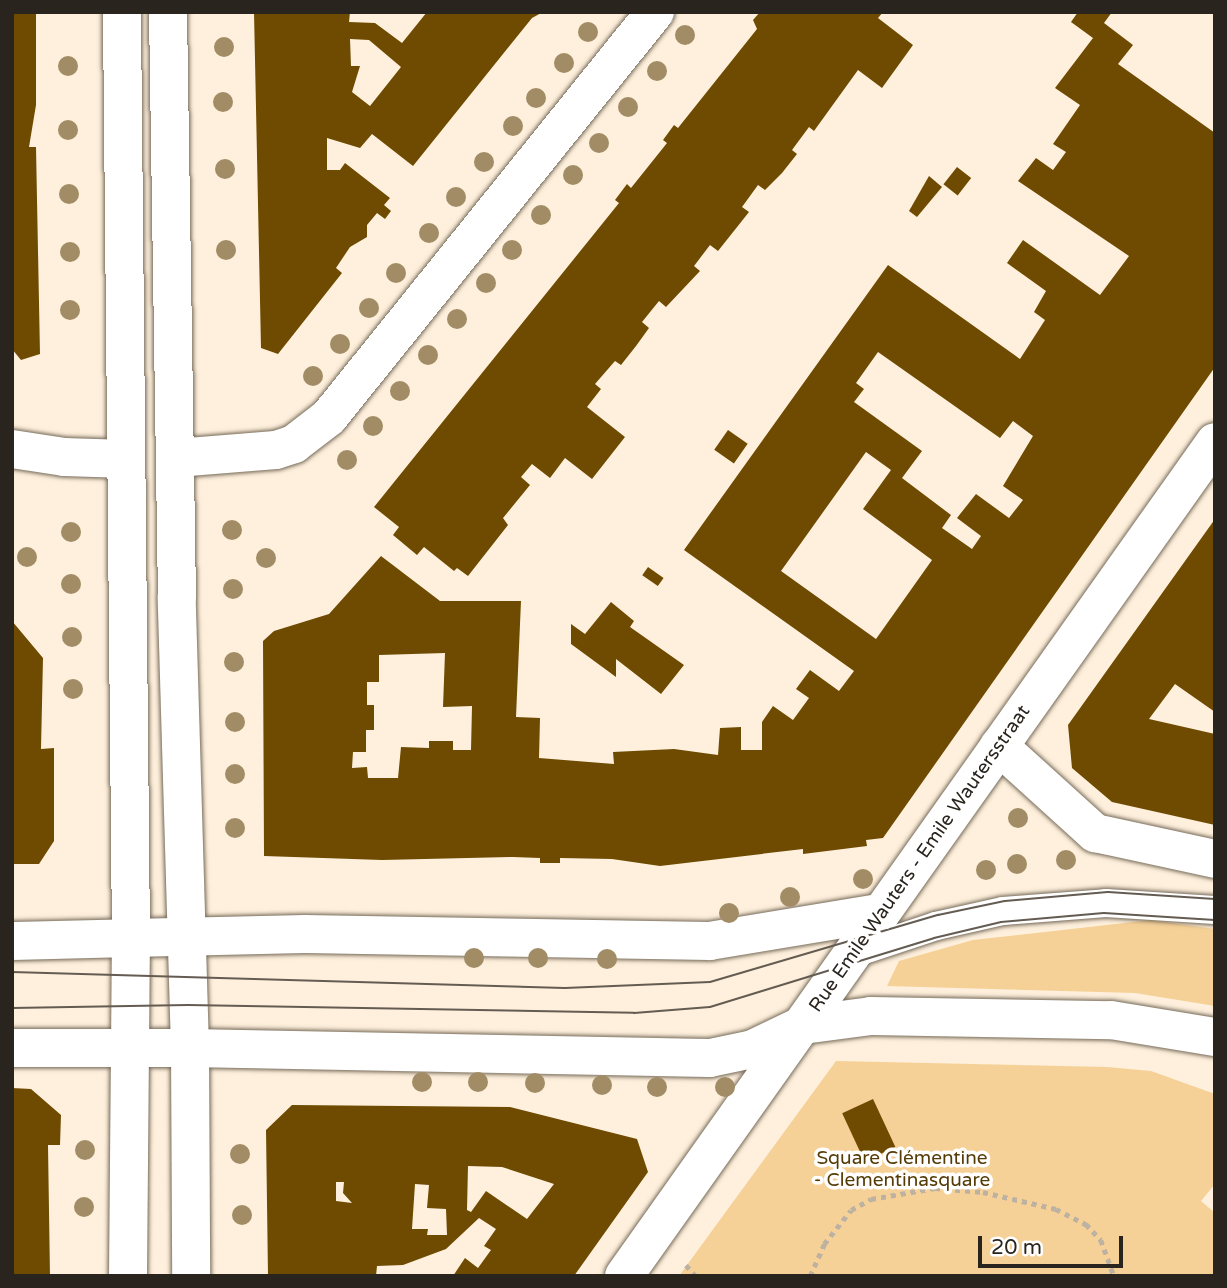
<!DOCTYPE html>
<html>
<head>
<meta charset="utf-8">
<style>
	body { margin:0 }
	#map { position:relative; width:1227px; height:1288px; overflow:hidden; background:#fef0dc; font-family:"Varela Round",sans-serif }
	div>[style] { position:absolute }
	.green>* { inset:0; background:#f6d197 }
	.building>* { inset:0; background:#6e4b00; transform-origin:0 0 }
	.path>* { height:4.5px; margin-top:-2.25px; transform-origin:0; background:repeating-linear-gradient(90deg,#bdb2a1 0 5px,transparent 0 10px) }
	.roads { filter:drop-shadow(0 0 2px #766a59) drop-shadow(0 0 2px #766a59) }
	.service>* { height:28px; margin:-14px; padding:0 14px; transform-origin:14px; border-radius:14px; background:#fff }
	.minor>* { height:38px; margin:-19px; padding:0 19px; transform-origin:19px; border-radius:19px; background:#fff }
	.tertiary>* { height:38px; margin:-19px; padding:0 19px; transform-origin:19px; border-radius:19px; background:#fff }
	.secondary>* { height:38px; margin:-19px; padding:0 19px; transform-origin:19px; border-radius:19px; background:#fff }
	.primary>* { height:38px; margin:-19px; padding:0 19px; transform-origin:19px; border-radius:19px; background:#fff }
	.tram>* { height:2px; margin:-1px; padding:0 1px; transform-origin:1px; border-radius:1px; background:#645c52 }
	.trees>* { width:20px; height:20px; margin:-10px; border-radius:50%; background:#a18c66 }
	span { translate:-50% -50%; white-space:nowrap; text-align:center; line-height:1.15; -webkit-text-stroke:7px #fff; paint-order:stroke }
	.street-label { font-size:19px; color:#29241d }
	.park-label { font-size:19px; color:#553b06 }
	.frame { position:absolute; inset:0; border:14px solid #29241d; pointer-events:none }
	.scale { position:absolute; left:978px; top:1236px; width:145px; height:32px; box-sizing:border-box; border:4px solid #29241d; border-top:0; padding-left:9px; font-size:21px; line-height:24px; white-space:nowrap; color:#29241d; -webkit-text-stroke:5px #fff; paint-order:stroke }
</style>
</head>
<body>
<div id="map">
	<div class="green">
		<i style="clip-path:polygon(1151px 920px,1215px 929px,1215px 1006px,1135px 993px,887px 986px,899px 961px,973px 940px)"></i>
		<i style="clip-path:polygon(836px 1061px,1107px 1067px,1151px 1071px,1215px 1094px,1215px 1184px,1201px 1201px,1215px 1213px,1215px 1276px,679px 1276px)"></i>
	</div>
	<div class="building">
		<i style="clip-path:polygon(12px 12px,36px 12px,36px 105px,29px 147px,36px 147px,40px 354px,21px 360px,12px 349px)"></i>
		<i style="clip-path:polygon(evenodd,254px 12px,350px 12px,349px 22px,375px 23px,402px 43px,427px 12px,543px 12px,532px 18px,413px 166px,372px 134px,360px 148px,327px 138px,327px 170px,340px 170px,345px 163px,390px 198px,384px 205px,391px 211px,385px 219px,377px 213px,367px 225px,367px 237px,350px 247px,336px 268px,342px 273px,278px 354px,261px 348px,254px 12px,350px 39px,369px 40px,401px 67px,370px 106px,352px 92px,360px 66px,351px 66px,350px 39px)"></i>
		<i style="clip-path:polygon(760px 12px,883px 12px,878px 18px,913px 45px,882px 88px,858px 70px,814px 131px,809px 127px,792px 150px,797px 154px,782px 173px,765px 190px,758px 185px,742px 207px,749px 212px,718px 251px,710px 245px,694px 266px,700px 271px,666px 307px,659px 301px,642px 322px,649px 328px,636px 346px,621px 365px,615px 361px,595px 384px,601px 389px,587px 407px,625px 437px,592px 479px,565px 458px,550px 478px,532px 464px,521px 477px,530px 485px,503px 518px,508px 525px,468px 576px,457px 568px,454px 571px,424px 547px,417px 555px,393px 535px,399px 527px,374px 507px,619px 203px,615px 200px,627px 184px,631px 188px,667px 143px,663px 140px,674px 125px,678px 128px,757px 29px,753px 20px)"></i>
		<i style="clip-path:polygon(evenodd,1078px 12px,1112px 12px,1104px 23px,1133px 45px,1118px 64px,1215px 133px,1215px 367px,883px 838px,866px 840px,867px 846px,803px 854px,803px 849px,660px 866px,612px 859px,560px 858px,560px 863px,540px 863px,540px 858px,513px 857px,382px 860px,264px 856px,263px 641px,274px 631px,329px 614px,381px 556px,440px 601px,521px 601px,516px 717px,540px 718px,539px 758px,614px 764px,613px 752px,674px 749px,718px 755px,720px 728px,741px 727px,741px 750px,762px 750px,762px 722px,773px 706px,793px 720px,809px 698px,796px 689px,810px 670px,839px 691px,854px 671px,684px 550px,888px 265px,1020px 359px,1045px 320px,1034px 312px,1046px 291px,1007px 263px,1023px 240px,1100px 295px,1129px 256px,1018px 181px,1036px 158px,1053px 170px,1066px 152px,1053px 144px,1080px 105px,1055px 88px,1093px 38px,1071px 22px,1078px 12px,878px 352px,1000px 438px,1013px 421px,1033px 436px,1003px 486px,1023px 500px,1009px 518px,976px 494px,957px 518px,981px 536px,972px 549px,942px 528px,951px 515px,902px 478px,922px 451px,854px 402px,864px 389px,856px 383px,878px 352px,1078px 12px,866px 452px,891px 470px,863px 509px,932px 560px,876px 639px,781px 571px,866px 452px,1078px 12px,445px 653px,443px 707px,472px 706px,471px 750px,453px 750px,453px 741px,429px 741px,429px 748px,401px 747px,398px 778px,368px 778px,367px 767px,352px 768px,353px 752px,366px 752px,366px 730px,374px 730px,374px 705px,367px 705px,367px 682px,379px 682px,379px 655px,445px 653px)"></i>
		<i style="left:957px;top:167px;width:18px;height:22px;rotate:38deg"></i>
		<i style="clip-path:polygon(929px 176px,942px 187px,917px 217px,909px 211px)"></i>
		<i style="left:728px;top:430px;width:24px;height:24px;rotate:35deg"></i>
		<i style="clip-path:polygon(1215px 519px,1215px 712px,1175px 684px,1149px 719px,1215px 734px,1215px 825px,1112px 802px,1072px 768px,1068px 725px)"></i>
		<i style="left:648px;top:567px;width:19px;height:10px;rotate:35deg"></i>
		<i style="clip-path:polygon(611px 602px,634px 621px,630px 627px,684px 665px,661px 694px,616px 659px,616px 677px,571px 644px,571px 624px,585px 634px)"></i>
		<i style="clip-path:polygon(12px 621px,43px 658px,41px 749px,54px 748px,54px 841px,39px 864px,12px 864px)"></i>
		<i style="clip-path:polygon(12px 1088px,31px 1089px,61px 1115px,60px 1145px,48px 1145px,50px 1276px,12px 1276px)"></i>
		<i style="left:873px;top:1099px;width:53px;height:34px;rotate:65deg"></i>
		<i style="clip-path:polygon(evenodd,292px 1105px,510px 1107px,637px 1139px,648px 1172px,574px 1276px,453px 1276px,465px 1258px,478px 1268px,491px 1250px,484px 1246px,496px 1229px,479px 1218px,446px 1249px,403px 1265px,377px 1266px,376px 1276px,268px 1276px,266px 1130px,292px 1105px,468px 1166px,502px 1167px,554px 1184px,527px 1219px,486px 1191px,471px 1212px,467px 1210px,468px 1166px,292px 1105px,336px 1182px,344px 1182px,343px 1193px,352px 1203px,336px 1201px,336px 1182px,292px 1105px,415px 1184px,429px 1185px,427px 1208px,446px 1209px,447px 1235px,427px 1235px,428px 1229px,412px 1229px,415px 1184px)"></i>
	</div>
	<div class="path">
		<i style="left:686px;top:1265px;width:15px;rotate:48deg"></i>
		<i style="left:810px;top:1276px;width:35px;rotate:-66deg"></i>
		<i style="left:824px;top:1244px;width:43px;rotate:-51.5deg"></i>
		<i style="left:851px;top:1210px;width:23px;rotate:-29deg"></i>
		<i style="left:871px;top:1199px;width:65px;rotate:-9.8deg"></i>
		<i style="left:935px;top:1188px;width:48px;rotate:4.8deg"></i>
		<i style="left:983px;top:1192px;width:75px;rotate:13.1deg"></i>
		<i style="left:1056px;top:1209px;width:34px;rotate:27deg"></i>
		<i style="left:1086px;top:1224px;width:22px;rotate:47deg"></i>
		<i style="left:1101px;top:1240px;width:38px;rotate:70deg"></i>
	</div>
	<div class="roads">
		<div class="service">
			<i style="left:852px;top:954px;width:89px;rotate:-18.4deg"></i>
			<i style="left:936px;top:926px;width:69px;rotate:-12.6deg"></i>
			<i style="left:1003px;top:911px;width:103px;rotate:-4.4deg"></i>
			<i style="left:1106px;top:903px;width:109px;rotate:3.7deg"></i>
		</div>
		<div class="minor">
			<i style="left:12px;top:449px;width:53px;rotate:8.7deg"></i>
			<i style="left:64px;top:457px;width:62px;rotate:1.8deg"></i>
			<i style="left:176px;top:458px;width:100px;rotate:-4.6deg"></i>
			<i style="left:276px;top:450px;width:19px;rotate:-18deg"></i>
			<i style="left:294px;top:444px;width:44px;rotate:-37.6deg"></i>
			<i style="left:329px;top:417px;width:520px;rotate:-51.17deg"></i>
			<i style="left:999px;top:746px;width:130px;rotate:42.2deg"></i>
			<i style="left:1095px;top:833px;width:123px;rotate:12.2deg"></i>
			<i style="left:624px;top:1276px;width:1022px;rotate:-54.68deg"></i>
		</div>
		<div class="tertiary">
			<i style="left:131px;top:938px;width:174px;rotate:-1.3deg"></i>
			<i style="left:305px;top:934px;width:405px;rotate:1deg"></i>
			<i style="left:710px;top:941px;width:172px;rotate:-9.4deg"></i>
			<i style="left:190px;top:1048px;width:520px;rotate:1.1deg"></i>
			<i style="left:710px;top:1058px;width:44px;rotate:-11.8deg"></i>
			<i style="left:753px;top:1049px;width:55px;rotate:-25.6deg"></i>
			<i style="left:803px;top:1025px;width:69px;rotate:-7.5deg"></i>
			<i style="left:871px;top:1016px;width:240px;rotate:1deg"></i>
			<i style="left:1111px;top:1020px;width:105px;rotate:9.3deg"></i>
		</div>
		<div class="secondary">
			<i style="left:190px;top:1048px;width:228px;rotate:89.7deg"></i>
			<i style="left:128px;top:1276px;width:338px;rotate:-89.5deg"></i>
		</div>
		<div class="primary">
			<i style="left:12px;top:941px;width:119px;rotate:-1.4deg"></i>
			<i style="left:131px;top:938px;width:926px;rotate:-90.56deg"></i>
			<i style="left:12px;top:1048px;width:178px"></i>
			<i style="left:190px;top:1048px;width:450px;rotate:-91.7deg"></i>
			<i style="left:177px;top:598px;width:586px;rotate:-90.88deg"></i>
		</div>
	</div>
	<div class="tram">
		<i style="left:12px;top:972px;width:553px;rotate:1.66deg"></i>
		<i style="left:565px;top:988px;width:145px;rotate:-2.4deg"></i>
		<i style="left:710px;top:982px;width:238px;rotate:-16.4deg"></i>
		<i style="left:938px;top:915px;width:68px;rotate:-11.8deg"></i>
		<i style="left:1005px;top:901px;width:103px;rotate:-5deg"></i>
		<i style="left:1108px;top:892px;width:107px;rotate:3.7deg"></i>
		<i style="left:12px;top:1008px;width:176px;rotate:-1deg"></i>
		<i style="left:188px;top:1005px;width:446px;rotate:1deg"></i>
		<i style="left:634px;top:1013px;width:76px;rotate:-4.5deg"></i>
		<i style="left:710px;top:1007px;width:234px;rotate:-17.1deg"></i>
		<i style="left:934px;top:938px;width:69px;rotate:-13.4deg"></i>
		<i style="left:1001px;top:922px;width:103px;rotate:-5deg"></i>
		<i style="left:1104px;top:913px;width:111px;rotate:3.6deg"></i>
	</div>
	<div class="trees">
		<i style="left:588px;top:32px"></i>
		<i style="left:685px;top:35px"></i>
		<i style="left:224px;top:47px"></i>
		<i style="left:564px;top:63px"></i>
		<i style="left:68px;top:66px"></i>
		<i style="left:657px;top:71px"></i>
		<i style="left:536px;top:98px"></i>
		<i style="left:223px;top:102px"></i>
		<i style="left:628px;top:107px"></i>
		<i style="left:513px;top:126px"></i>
		<i style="left:68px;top:130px"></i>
		<i style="left:599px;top:143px"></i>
		<i style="left:484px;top:162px"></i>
		<i style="left:225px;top:169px"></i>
		<i style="left:573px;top:175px"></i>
		<i style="left:69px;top:194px"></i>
		<i style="left:456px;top:197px"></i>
		<i style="left:541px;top:215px"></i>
		<i style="left:429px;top:233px"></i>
		<i style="left:226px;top:250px"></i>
		<i style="left:512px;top:250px"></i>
		<i style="left:70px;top:252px"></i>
		<i style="left:396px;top:273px"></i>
		<i style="left:486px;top:283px"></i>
		<i style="left:369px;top:308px"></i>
		<i style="left:70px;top:310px"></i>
		<i style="left:457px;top:319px"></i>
		<i style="left:340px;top:344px"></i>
		<i style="left:428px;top:355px"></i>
		<i style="left:313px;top:376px"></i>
		<i style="left:400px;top:391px"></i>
		<i style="left:373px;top:426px"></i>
		<i style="left:347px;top:460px"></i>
		<i style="left:232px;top:530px"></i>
		<i style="left:71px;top:532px"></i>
		<i style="left:27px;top:557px"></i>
		<i style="left:266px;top:558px"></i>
		<i style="left:71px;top:584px"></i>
		<i style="left:233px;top:589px"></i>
		<i style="left:72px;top:637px"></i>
		<i style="left:234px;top:662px"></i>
		<i style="left:73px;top:689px"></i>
		<i style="left:235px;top:722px"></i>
		<i style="left:235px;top:774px"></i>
		<i style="left:1018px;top:818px"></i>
		<i style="left:235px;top:828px"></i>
		<i style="left:1066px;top:860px"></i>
		<i style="left:1017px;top:864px"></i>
		<i style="left:986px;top:870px"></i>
		<i style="left:863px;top:879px"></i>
		<i style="left:790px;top:897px"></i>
		<i style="left:729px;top:913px"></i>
		<i style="left:474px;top:958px"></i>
		<i style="left:538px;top:958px"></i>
		<i style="left:607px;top:959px"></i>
		<i style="left:422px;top:1082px"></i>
		<i style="left:478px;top:1082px"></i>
		<i style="left:535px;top:1083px"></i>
		<i style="left:602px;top:1085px"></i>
		<i style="left:657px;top:1087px"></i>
		<i style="left:725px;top:1087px"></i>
		<i style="left:85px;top:1150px"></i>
		<i style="left:240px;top:1154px"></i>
		<i style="left:84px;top:1207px"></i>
		<i style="left:242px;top:1215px"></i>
	</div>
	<div class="street-label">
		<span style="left:920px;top:859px;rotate:-55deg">Rue Emile Wauters - Emile Wautersstraat</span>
	</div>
	<div class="park-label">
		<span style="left:902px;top:1170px">Square Clémentine<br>- Clementinasquare</span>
	</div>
	<div class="frame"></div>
	<div class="scale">20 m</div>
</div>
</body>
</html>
